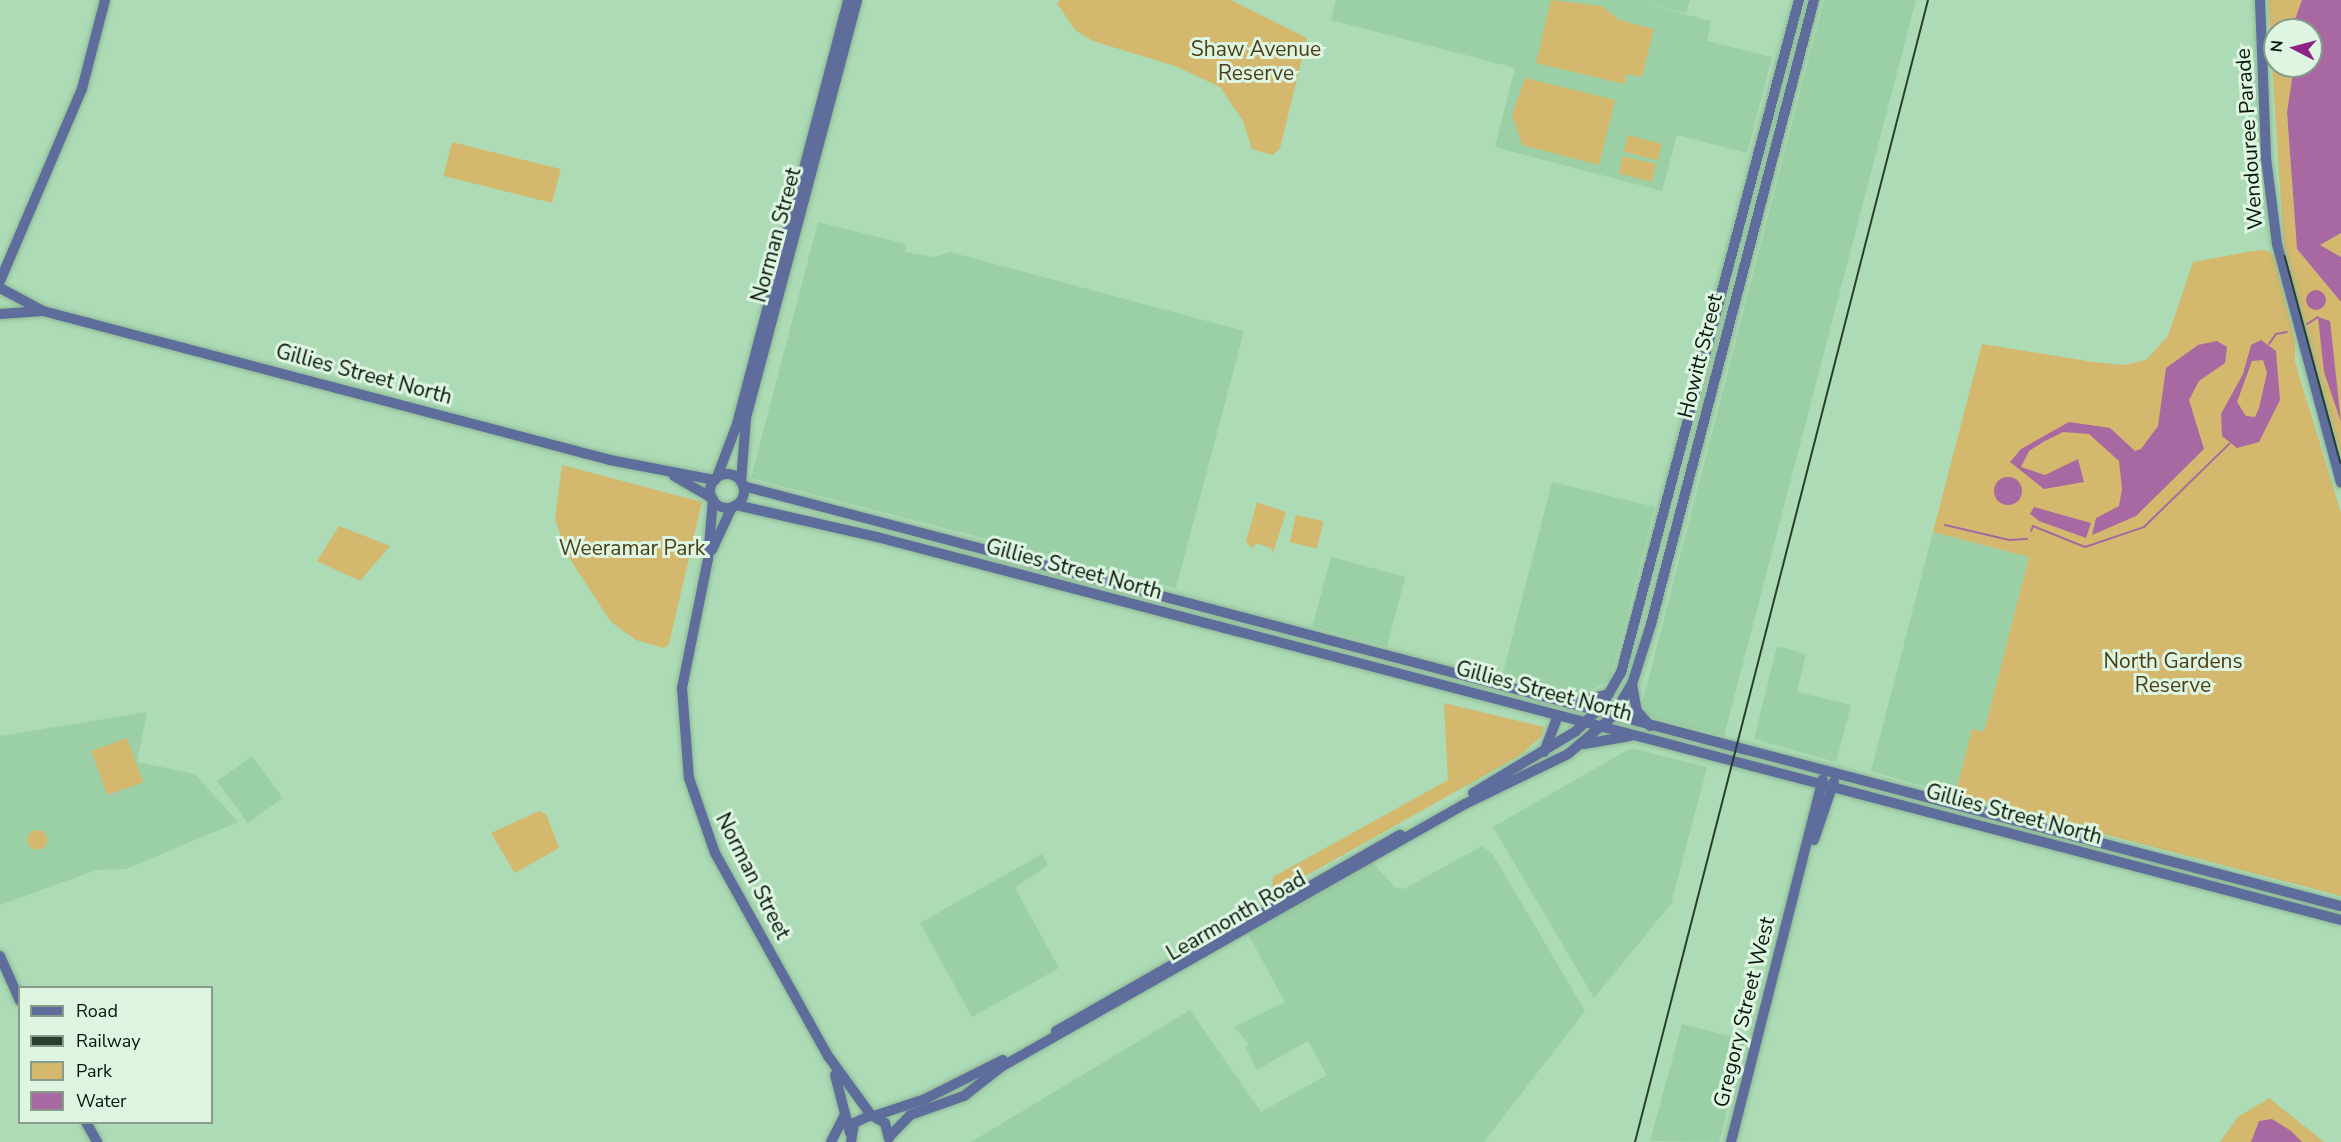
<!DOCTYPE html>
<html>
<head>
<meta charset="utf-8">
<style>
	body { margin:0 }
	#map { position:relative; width:2341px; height:1142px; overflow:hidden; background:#acdbb5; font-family:"Nunito Sans",sans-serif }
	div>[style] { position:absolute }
	.built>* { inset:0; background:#9bd0a6; transform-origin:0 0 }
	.green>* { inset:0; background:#d3b86d; transform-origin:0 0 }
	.round { border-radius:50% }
	.water>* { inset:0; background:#a868a2 }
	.stream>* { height:2px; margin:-1px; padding:0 1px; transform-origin:1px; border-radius:1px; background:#a868a2 }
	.roads { filter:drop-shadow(0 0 2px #8eb896) drop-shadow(0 0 2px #8eb896) }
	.secondary>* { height:10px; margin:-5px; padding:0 5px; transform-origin:5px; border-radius:5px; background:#5e6d9c }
	.secondary>.ring { margin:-5px; padding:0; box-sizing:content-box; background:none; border:10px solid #5e6d9c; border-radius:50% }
	.tram>* { height:1.5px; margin:-0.75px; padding:0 0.75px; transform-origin:0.75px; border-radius:0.75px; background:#283f2d }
	.rail>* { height:2px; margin:-1px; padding:0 1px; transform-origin:1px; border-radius:1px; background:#283f2d }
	span { translate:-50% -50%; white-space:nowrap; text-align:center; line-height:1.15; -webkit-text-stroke:6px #def5e2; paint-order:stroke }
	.park-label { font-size:21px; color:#4a3d17 }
	.street-label { font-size:21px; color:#051609 }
	.legend { position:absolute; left:18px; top:986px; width:195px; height:138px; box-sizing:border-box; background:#def5e2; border:2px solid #879c8b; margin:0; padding:8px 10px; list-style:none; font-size:18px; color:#051609 }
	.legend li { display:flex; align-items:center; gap:12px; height:30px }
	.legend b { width:30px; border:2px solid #879c8b }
	.north { position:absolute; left:2263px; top:18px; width:60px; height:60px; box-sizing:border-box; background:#def5e2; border:2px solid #879c8b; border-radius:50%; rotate:276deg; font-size:16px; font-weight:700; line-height:24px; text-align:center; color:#051609 }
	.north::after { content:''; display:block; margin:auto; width:21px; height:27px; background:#8d2287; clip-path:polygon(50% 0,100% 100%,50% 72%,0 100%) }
</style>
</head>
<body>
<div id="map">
	<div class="built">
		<i style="clip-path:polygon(1336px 0,1690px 0,1686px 13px,1638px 2px,1711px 21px,1707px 41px,1772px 57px,1747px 153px,1677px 135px,1662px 191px,1495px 147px,1515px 68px,1331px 20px)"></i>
		<i style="clip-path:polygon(1824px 0,1916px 0,1724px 736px,1648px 716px,1642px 704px)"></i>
		<i style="clip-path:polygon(818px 222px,906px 244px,905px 252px,934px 257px,950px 252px,1244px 331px,1176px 588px,751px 478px)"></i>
		<i style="clip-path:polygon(1552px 482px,1655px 507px,1610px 680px,1576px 698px,1502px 677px)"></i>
		<i style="clip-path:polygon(1933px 532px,2029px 557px,1984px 732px,1972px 730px,1955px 795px,1871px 771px)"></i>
		<i style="left:1331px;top:557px;width:77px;height:72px;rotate:15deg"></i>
		<i style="clip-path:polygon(1777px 646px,1806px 654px,1797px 692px,1851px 705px,1836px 762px,1754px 739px)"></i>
		<i style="clip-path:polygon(147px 712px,137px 762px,195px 774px,238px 822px,126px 869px,96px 870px,0 905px,0 736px)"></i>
		<i style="clip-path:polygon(1631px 748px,1707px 767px,1671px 904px,1594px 998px,1493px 827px)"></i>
		<i style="left:252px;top:756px;width:52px;height:43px;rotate:54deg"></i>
		<i style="clip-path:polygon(1482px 846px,1492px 853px,1585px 1011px,1484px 1142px,971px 1142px,1190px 1010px,1261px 1112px,1327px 1075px,1308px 1041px,1257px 1070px,1245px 1047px,1249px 1044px,1234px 1027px,1285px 1002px,1247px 932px,1371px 861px,1395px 887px,1404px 889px)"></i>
		<i style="clip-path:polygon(1042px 854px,1048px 865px,1015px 888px,1059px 968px,972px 1017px,920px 923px)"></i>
		<i style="clip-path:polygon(1682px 1024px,1745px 1040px,1719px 1142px,1650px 1141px)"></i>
	</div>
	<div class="green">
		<i style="clip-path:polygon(1060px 0,1231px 0,1307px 38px,1280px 148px,1273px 155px,1252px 149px,1243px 121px,1220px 87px,1175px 66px,1093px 41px,1075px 30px,1057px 3px)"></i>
		<i style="clip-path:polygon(1551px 0,1602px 6px,1619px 20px,1654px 29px,1642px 77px,1627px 74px,1624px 84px,1536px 63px)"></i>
		<i style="clip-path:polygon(2268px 0,2302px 0,2293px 30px,2275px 30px,2275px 66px,2294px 66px,2287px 112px,2297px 249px,2341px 302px,2341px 457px,2284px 252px)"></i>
		<i style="clip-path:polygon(1525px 78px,1615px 100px,1599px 165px,1522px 145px,1512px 115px)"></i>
		<i style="left:1628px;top:135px;width:35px;height:17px;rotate:15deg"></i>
		<i style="left:452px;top:142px;width:112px;height:35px;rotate:14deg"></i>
		<i style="left:1623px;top:156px;width:34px;height:18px;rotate:14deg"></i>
		<i style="clip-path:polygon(2341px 233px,2341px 257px,2325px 252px,2320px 245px)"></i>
		<i style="clip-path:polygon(2252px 251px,2266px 250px,2274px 255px,2295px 340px,2295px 362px,2341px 513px,2341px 896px,1955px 795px,1972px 729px,1984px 732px,2029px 557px,1933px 532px,1982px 344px,2093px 362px,2124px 365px,2146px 360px,2168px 336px,2193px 262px)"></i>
		<i style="clip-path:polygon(562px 465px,702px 502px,669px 644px,664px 648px,636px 640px,611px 622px,568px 556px,555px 519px)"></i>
		<i style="clip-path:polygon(1257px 502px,1286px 512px,1273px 553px,1271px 548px,1255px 543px,1253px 549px,1246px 542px)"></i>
		<i style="left:1296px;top:515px;width:28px;height:28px;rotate:13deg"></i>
		<i style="clip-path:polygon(339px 526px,390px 546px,360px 581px,317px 561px)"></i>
		<i style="clip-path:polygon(1444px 703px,1544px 727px,1542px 736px,1519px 756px,1284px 888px,1272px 888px,1273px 877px,1448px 780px)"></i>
		<i style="left:127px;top:738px;width:47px;height:38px;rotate:70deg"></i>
		<i style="clip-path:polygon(539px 811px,546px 814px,559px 848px,515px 873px,491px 833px)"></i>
		<i class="round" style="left:27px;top:830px;width:20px;height:20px"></i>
		<i style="clip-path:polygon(2269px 1098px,2324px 1142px,2220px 1142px,2238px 1117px)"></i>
	</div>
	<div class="water">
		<i style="clip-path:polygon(2302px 0,2341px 0,2341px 233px,2320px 245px,2341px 257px,2341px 302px,2297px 249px,2287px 112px,2294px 66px,2311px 66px,2311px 30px,2292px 28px)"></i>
		<i class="round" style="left:2306px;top:290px;width:20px;height:20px"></i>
		<i style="clip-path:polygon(2318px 317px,2330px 321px,2341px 422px,2324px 372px)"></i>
		<i style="clip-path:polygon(evenodd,2261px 340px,2276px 351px,2280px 400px,2259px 442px,2237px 448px,2222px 436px,2221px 414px,2243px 374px,2251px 345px,2261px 340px,2263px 360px,2267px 373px,2259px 408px,2255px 417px,2246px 416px,2237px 402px,2252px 361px,2263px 360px)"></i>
		<i style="clip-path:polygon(2217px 341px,2227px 347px,2225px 363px,2199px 381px,2189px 400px,2204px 449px,2136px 516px,2092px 535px,2096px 518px,2119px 506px,2122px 489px,2119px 461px,2089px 434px,2063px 432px,2043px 442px,2029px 451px,2021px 467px,2045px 475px,2078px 459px,2084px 482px,2044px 489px,2010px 462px,2021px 449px,2069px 422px,2110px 428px,2135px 451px,2141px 449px,2158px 426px,2166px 368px,2198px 345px)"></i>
		<i class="round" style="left:1994px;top:477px;width:28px;height:28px"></i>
		<i style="clip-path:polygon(2034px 507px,2091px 523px,2086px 538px,2039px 521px,2030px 514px)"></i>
		<i style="clip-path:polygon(2272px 1119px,2291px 1131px,2302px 1142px,2251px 1142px,2259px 1121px)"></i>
	</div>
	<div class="stream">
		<i style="left:2307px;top:324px;width:13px;rotate:-32deg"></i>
		<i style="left:2269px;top:344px;width:12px;rotate:-55deg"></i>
		<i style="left:2276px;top:334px;width:11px;rotate:-10deg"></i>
		<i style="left:1945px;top:525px;width:66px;rotate:13.2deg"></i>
		<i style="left:2009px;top:540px;width:18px;rotate:-3deg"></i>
		<i style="left:2031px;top:531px;width:5px;rotate:-68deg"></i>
		<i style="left:2033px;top:526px;width:56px;rotate:22deg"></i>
		<i style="left:2085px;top:547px;width:62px;rotate:-18.7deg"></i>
		<i style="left:2144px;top:527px;width:119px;rotate:-44.3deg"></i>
	</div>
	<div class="roads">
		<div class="secondary">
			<i style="left:2260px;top:0;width:158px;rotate:87.8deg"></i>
			<i style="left:2266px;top:158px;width:87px;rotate:82.7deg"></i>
			<i style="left:2277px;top:244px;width:247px;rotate:75deg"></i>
			<i style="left:0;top:281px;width:209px;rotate:-66.9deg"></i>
			<i style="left:82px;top:89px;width:92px;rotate:-75.5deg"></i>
			<i style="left:0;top:288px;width:49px;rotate:28.1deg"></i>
			<i style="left:43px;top:311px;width:586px;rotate:14.72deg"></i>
			<i style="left:610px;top:460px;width:107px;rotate:10.8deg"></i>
			<i style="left:0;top:314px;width:43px;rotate:-4deg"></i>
			<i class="ring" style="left:710px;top:474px;width:24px;height:24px"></i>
			<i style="left:674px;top:476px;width:44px;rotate:30.1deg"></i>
			<i style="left:717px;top:477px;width:57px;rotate:-69.3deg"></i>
			<i style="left:737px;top:424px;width:438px;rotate:-75.3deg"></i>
			<i style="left:741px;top:482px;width:64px;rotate:-85.5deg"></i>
			<i style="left:746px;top:418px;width:432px;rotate:-75.1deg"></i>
			<i style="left:743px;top:486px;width:1652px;rotate:14.73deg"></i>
			<i style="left:713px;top:499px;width:60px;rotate:94.8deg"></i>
			<i style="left:708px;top:559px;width:132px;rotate:101.4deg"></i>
			<i style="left:682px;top:688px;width:90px;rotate:85.6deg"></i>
			<i style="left:689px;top:778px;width:79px;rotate:70.9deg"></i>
			<i style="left:715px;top:853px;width:232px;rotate:60.9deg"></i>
			<i style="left:828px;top:1056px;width:73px;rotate:53.9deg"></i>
			<i style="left:736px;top:505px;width:145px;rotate:12.8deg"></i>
			<i style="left:877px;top:537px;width:1513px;rotate:14.66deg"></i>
			<i style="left:712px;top:550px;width:47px;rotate:-65.1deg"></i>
			<i style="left:1632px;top:684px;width:27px;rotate:80deg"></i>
			<i style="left:1637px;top:711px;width:20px;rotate:49deg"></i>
			<i style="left:1570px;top:704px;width:40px;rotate:-14.4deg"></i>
			<i style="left:1584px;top:744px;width:48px;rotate:-9.7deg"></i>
			<i style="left:1544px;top:752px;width:39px;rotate:-69deg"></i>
			<i style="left:1473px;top:793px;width:120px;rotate:-31deg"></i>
			<i style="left:1576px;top:731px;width:35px;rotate:-44deg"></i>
			<i style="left:1601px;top:707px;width:39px;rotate:-60deg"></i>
			<i style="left:1621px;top:673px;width:696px;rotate:-75.19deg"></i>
			<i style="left:1814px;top:840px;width:62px;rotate:-71.3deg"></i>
			<i style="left:0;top:956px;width:49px;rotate:66deg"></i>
			<i style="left:1056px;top:1031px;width:396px;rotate:-29.7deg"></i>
			<i style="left:835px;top:1075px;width:60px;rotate:75.5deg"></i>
			<i style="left:874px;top:1116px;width:54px;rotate:-18.4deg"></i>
			<i style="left:925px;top:1099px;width:87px;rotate:-26.6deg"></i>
			<i style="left:86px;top:1122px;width:23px;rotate:61deg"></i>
			<i style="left:890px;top:1136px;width:29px;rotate:-46deg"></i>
			<i style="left:910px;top:1115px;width:57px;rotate:-19.4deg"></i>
			<i style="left:964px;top:1096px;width:47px;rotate:-38.1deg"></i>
			<i style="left:1001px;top:1067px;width:533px;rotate:-29.55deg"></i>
			<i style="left:1465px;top:804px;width:114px;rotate:-25.9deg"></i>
			<i style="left:1568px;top:754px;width:57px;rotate:-40.1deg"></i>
			<i style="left:1612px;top:717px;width:39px;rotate:-59deg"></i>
			<i style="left:1632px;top:684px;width:63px;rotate:-72.4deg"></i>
			<i style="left:1651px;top:624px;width:645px;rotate:-75.36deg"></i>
			<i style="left:831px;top:1142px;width:28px;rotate:-63deg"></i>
			<i style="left:851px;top:1142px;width:19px;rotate:-81deg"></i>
			<i style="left:854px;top:1123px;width:19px;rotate:-25deg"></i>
			<i style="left:871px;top:1115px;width:16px;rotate:30deg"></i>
			<i style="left:885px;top:1123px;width:16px;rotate:76deg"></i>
			<i style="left:1731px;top:1142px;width:374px;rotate:-75.8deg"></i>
		</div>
	</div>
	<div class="tram">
		<i style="left:2285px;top:256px;width:214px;rotate:74.9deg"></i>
	</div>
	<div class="rail">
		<i style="left:1635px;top:1142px;width:1179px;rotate:-75.61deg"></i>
	</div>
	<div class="park-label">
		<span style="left:1256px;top:61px">Shaw Avenue<br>Reserve</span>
		<span style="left:632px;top:548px">Weeramar Park</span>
		<span style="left:2173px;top:673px">North Gardens<br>Reserve</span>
	</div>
	<div class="street-label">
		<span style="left:2249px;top:139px;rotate:-94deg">Wendouree Parade</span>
		<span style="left:776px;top:235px;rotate:-75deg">Norman Street</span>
		<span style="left:1700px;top:356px;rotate:-76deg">Howitt Street</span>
		<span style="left:364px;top:374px;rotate:15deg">Gillies Street North</span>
		<span style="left:1074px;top:569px;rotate:15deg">Gillies Street North</span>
		<span style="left:1544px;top:691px;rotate:15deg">Gillies Street North</span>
		<span style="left:2014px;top:814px;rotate:15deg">Gillies Street North</span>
		<span style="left:753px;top:876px;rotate:63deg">Norman Street</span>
		<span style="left:1236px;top:916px;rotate:-30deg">Learmonth Road</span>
		<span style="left:1744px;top:1012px;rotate:-76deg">Gregory Street West</span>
	</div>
	<ul class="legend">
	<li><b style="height:8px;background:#5e6d9c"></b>Road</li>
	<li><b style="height:8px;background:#283f2d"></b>Railway</li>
	<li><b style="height:16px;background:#d3b86d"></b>Park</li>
	<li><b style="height:16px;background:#a868a2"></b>Water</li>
	</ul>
	<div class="north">N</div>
</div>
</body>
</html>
